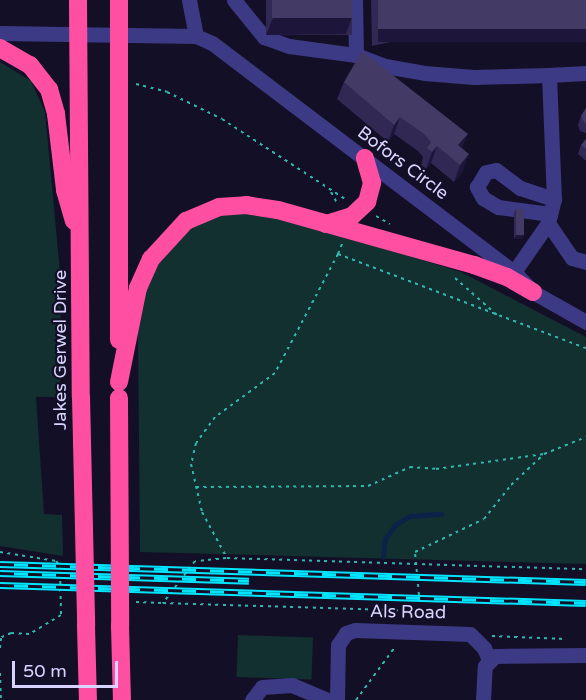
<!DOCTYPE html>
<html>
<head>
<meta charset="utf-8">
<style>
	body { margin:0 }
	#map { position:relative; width:586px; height:700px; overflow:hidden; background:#130f26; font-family:"Varela Round",sans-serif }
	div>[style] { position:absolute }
	.green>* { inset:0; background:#12302f; transform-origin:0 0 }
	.stream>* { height:4.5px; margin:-2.25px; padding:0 2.25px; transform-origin:2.25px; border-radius:2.25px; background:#0c2248 }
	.path>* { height:2px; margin-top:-1px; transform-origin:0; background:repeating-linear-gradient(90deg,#2fb8b0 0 3px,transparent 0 7.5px) }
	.minor>* { height:15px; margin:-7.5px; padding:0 7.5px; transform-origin:7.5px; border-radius:7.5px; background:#3d3a85 }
	.highway>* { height:18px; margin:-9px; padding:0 9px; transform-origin:9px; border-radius:9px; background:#ff4fa3 }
	.rail>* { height:7px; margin-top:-3.5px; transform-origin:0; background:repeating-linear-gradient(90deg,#130f26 0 14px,#00e5ff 0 28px); box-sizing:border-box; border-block:2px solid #00e5ff }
	.highway-bridge>* { height:18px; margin:-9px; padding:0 9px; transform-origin:9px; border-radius:9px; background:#ff4fa3 }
	.wall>* { inset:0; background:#312854; transform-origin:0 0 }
	.shaded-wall>* { inset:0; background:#1d163a; transform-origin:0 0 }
	.building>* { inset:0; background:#433a66; transform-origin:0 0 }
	span { translate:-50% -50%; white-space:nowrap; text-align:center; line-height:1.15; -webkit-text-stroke:4.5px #130f26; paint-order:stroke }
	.street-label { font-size:18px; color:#d9d4ff }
	.scale { position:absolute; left:12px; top:661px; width:106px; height:27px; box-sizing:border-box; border:3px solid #d9d4ff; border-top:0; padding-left:8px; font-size:18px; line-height:21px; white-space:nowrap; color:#d9d4ff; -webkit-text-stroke:4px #130f26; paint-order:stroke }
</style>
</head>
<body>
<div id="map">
	<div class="green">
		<i style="clip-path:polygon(0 62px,31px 81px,45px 112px,61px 283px,60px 397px,36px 397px,44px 514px,62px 515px,63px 556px,0 546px)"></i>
		<i style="clip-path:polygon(235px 212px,278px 216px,461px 272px,586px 337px,586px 564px,140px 552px,138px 331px,146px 282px,152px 268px,182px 233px,208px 218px)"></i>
		<i style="left:238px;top:635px;width:75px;height:42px;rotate:2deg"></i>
	</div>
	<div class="stream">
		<i style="left:383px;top:557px;width:18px;rotate:-84deg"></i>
		<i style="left:385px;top:539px;width:17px;rotate:-54deg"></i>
		<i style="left:395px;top:525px;width:17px;rotate:-31deg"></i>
		<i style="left:410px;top:516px;width:31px;rotate:-4deg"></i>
	</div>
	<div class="path">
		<i style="left:136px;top:84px;width:32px;rotate:14deg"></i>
		<i style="left:167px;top:92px;width:61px;rotate:26.1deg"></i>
		<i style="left:222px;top:119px;width:147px;rotate:33deg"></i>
		<i style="left:331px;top:192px;width:13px;rotate:61deg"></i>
		<i style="left:376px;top:216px;width:16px;rotate:30deg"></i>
		<i style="left:342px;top:244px;width:11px;rotate:112deg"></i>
		<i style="left:338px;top:254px;width:265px;rotate:20.8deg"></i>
		<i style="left:338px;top:254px;width:135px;rotate:117.9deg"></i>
		<i style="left:275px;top:373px;width:74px;rotate:143.7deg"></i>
		<i style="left:215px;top:417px;width:32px;rotate:126deg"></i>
		<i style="left:196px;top:443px;width:22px;rotate:103deg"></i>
		<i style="left:191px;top:464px;width:49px;rotate:77.1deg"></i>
		<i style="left:202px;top:512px;width:52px;rotate:61.5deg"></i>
		<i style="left:227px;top:558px;width:359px;rotate:1.8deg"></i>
		<i style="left:455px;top:278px;width:56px;rotate:41.4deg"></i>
		<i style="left:196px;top:487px;width:172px;rotate:-0.3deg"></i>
		<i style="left:368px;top:486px;width:46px;rotate:-24.3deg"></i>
		<i style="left:410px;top:467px;width:26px;rotate:4deg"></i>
		<i style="left:436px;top:469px;width:109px;rotate:-7.9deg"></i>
		<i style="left:0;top:552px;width:57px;rotate:9.1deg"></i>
		<i style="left:56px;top:561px;width:6px;rotate:51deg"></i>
		<i style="left:60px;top:566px;width:49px;rotate:88.8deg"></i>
		<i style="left:61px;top:615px;width:37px;rotate:149deg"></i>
		<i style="left:29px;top:634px;width:18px;rotate:-177deg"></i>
		<i style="left:11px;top:633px;width:12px;rotate:156deg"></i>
		<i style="left:226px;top:558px;width:31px;rotate:174deg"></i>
		<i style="left:195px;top:561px;width:53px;rotate:127.3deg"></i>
		<i style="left:163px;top:603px;width:258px;rotate:1.8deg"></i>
		<i style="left:136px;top:602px;width:27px;rotate:2deg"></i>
		<i style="left:421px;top:617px;width:65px;rotate:-95.3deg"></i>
		<i style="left:415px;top:552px;width:76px;rotate:-25.6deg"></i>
		<i style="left:484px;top:519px;width:43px;rotate:-51.5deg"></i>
		<i style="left:511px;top:485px;width:45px;rotate:-43.2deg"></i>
		<i style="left:544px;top:454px;width:45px;rotate:-22deg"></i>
		<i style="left:492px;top:636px;width:75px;rotate:2.3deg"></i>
		<i style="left:0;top:648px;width:10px;rotate:-84deg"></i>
		<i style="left:0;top:673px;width:27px;rotate:88deg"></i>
		<i style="left:356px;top:700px;width:66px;rotate:-53.7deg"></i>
	</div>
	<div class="minor">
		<i style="left:189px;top:0;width:37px;rotate:79deg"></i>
		<i style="left:234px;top:0;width:48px;rotate:51deg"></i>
		<i style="left:264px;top:37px;width:27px;rotate:20deg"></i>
		<i style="left:289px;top:46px;width:68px;rotate:7.7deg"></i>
		<i style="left:356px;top:55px;width:31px;rotate:21deg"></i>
		<i style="left:385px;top:66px;width:40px;rotate:10deg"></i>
		<i style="left:424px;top:73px;width:50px;rotate:4.6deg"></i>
		<i style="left:474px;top:77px;width:75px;rotate:-1.5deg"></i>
		<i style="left:549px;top:75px;width:124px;rotate:87.7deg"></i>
		<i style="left:554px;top:199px;width:25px;rotate:104deg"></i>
		<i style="left:548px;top:223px;width:60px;rotate:124.8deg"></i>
		<i style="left:355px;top:0;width:55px;rotate:89deg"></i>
		<i style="left:0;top:33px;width:196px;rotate:0.9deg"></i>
		<i style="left:196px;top:36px;width:17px;rotate:24deg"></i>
		<i style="left:212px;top:43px;width:379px;rotate:37.2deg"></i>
		<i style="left:514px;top:272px;width:28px;rotate:46deg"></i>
		<i style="left:533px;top:292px;width:61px;rotate:29.5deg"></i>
		<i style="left:549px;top:75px;width:37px;rotate:-3deg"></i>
		<i style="left:550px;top:214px;width:52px;rotate:-172.3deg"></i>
		<i style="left:498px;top:207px;width:17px;rotate:-149deg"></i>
		<i style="left:483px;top:198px;width:13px;rotate:-119deg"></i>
		<i style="left:477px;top:187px;width:17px;rotate:-59deg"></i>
		<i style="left:486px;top:172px;width:10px;rotate:-11deg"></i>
		<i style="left:496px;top:170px;width:30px;rotate:37deg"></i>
		<i style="left:520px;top:188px;width:36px;rotate:18deg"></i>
		<i style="left:548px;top:223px;width:42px;rotate:55.6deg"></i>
		<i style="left:572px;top:258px;width:15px;rotate:16deg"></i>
		<i style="left:252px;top:700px;width:16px;rotate:-52deg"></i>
		<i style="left:262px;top:687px;width:30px;rotate:-4deg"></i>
		<i style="left:292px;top:685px;width:39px;rotate:23deg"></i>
		<i style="left:337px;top:700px;width:55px;rotate:-89deg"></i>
		<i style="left:338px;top:645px;width:14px;rotate:-56deg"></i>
		<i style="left:346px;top:633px;width:9px;rotate:-18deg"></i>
		<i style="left:355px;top:630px;width:115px;rotate:2deg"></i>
		<i style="left:470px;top:634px;width:20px;rotate:45deg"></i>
		<i style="left:484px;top:648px;width:13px;rotate:67deg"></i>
		<i style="left:483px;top:700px;width:34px;rotate:-87deg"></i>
		<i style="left:485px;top:666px;width:14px;rotate:-45deg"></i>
		<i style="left:495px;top:656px;width:91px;rotate:-0.6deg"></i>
	</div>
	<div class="highway">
		<i style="left:78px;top:0;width:397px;rotate:89.6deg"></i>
		<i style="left:119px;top:0;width:340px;rotate:90deg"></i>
		<i style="left:0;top:48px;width:34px;rotate:30deg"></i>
		<i style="left:30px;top:65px;width:31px;rotate:52deg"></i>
		<i style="left:49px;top:89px;width:26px;rotate:74deg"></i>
		<i style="left:56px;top:114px;width:77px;rotate:83.2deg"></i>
		<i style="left:65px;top:190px;width:32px;rotate:74deg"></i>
		<i style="left:326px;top:224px;width:27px;rotate:-17deg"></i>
		<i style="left:352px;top:216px;width:21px;rotate:-43deg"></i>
		<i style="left:367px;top:202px;width:20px;rotate:-75deg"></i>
		<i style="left:372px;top:183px;width:26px;rotate:-106deg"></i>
		<i style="left:119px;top:382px;width:96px;rotate:-78.6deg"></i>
		<i style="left:138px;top:288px;width:32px;rotate:-66deg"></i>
		<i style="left:151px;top:259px;width:52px;rotate:-47.4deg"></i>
		<i style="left:186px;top:221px;width:36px;rotate:-23deg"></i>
		<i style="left:219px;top:207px;width:27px;rotate:-4deg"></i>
		<i style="left:246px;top:205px;width:32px;rotate:9deg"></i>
		<i style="left:278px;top:210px;width:204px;rotate:15.7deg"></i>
		<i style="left:474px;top:265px;width:35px;rotate:20deg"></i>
		<i style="left:507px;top:277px;width:30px;rotate:30deg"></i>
		<i style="left:86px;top:626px;width:74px;rotate:88.5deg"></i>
		<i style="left:120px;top:626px;width:74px;rotate:88.5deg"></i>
	</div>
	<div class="rail">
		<i style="left:0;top:564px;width:586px;rotate:1.76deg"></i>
		<i style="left:0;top:573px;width:249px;rotate:1.8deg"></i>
		<i style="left:0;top:585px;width:586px;rotate:1.76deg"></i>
	</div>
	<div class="highway-bridge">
		<i style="left:81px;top:397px;width:229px;rotate:88.7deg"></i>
		<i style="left:119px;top:398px;width:228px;rotate:89.7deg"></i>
	</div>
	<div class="wall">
		<i style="left:266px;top:0;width:86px;height:35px"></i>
		<i style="clip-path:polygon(371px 0,586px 0,372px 46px)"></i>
		<i style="clip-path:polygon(344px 82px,462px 149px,463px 171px,454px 182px,431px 163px,426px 169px,421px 165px,423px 157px,418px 151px,394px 134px,388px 142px,337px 99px)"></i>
		<i style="clip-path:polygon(586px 108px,586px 133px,580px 131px,578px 125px,581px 116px)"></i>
		<i style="clip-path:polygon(586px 139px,586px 161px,578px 154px,581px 145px)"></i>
		<i style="clip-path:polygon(516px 209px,524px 235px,522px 239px,514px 239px,514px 213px)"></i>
	</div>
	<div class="shaded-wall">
		<i style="clip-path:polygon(352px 17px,346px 34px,266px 35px,273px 18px)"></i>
		<i style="left:586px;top:25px;width:17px;height:208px;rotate:90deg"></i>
		<i style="clip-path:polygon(400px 117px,394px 134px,388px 142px,394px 125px)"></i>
		<i style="clip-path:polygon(468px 134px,461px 151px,458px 145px)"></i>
		<i style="clip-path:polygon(437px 146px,431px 163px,426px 169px,432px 152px)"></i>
		<i style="clip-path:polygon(469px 154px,463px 171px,454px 182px,460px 165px)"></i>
		<i style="clip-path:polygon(516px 235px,524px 235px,522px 239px,514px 239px)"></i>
	</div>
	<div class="building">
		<i style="left:272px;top:0;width:80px;height:18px"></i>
		<i style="left:378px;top:0;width:208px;height:29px"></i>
		<i style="clip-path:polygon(362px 51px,468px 134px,458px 145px,469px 154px,460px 165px,437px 146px,432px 152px,427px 148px,431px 142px,424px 134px,400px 117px,394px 125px,344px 82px)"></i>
		<i style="clip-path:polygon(586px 108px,586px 123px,584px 122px,581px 116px)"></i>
		<i style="clip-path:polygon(586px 139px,586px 149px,581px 145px)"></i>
		<i style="left:516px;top:209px;width:8px;height:26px"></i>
	</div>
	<div class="street-label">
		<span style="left:403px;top:163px;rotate:37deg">Bofors Circle</span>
		<span style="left:60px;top:350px;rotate:-90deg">Jakes Gerwel Drive</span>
		<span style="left:408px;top:612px;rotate:1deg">Als Road</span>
	</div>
	<div class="scale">50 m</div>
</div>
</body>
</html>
